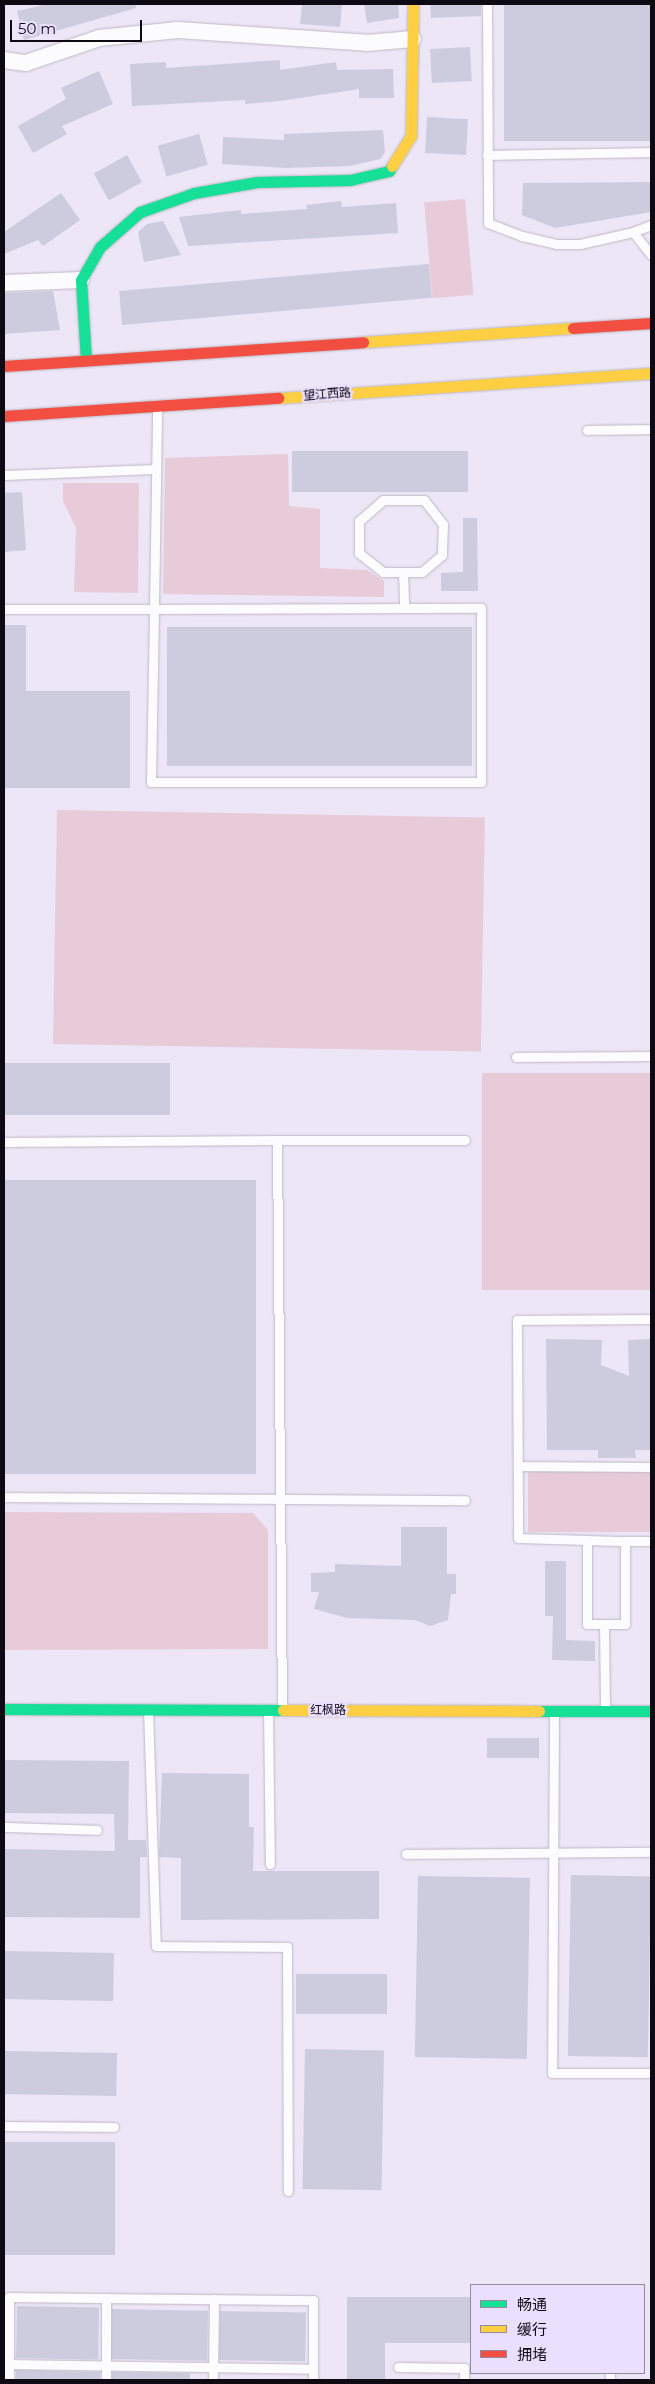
<!DOCTYPE html>
<html>
<head>
<meta charset="utf-8">
<style>
	body { margin:0 }
	#map { position:relative; width:655px; height:2384px; overflow:hidden; background:#ece6f6; font-family:Montserrat,"Noto Sans SC",sans-serif }
	div>[style] { position:absolute }
	.green>* { inset:0; background:#e8cbd9; transform-origin:0 0 }
	.building>* { inset:0; background:#ccccde; transform-origin:0 0 }
	.roads { filter:drop-shadow(0 0 1px #bdb8c4) drop-shadow(0 0 1px #bdb8c4) }
	.lane>* { height:9px; margin:-4.5px; padding:0 4.5px; transform-origin:4.5px; border-radius:4.5px; background:#fcfbfe }
	.street>* { height:16px; margin:-8px; padding:0 8px; transform-origin:8px; border-radius:8px; background:#fcfbfe }
	.fast>* { height:11px; margin:-5.5px; padding:0 5.5px; transform-origin:5.5px; border-radius:5.5px; background:#16e098 }
	.slow>* { height:11px; margin:-5.5px; padding:0 5.5px; transform-origin:5.5px; border-radius:5.5px; background:#ffcf43 }
	.jam>* { height:11px; margin:-5.5px; padding:0 5.5px; transform-origin:5.5px; border-radius:5.5px; background:#f24e42 }
	span { translate:-50% -50%; white-space:nowrap; text-align:center; line-height:1.15; -webkit-text-stroke:4.5px #eadffd; paint-order:stroke }
	.street-label { font-size:12px; color:#0e0a14 }
	.frame { position:absolute; inset:0; border:5px solid #0e0a14; pointer-events:none }
	.legend { position:absolute; left:470px; top:2284px; width:175px; height:90px; box-sizing:border-box; background:#eadffd; border:1px solid #928aa0; margin:0; padding:6px 9px; list-style:none; font-size:15px; color:#0e0a14 }
	.legend li { display:flex; align-items:center; gap:10px; height:25px }
	.legend b { width:25px; border:1px solid #928aa0 }
	.scale { position:absolute; left:10px; top:20px; width:132px; height:22px; box-sizing:border-box; border:2px solid #0e0a14; border-top:0; padding-left:6px; font-size:15px; line-height:18px; white-space:nowrap; color:#0e0a14; -webkit-text-stroke:4px #eadffd; paint-order:stroke }
</style>
</head>
<body>
<div id="map">
	<div class="green">
		<i style="left:465px;top:199px;width:96px;height:41px;rotate:85deg"></i>
		<i style="clip-path:polygon(288px 454px,289px 506px,320px 509px,320px 568px,367px 570px,384px 581px,384px 597px,163px 594px,165px 458px)"></i>
		<i style="clip-path:polygon(63px 483px,139px 483px,138px 593px,74px 592px,76px 528px,63px 501px)"></i>
		<i style="left:57px;top:810px;width:428px;height:234px;rotate:1deg"></i>
		<i style="left:482px;top:1073px;width:169px;height:217px"></i>
		<i style="left:528px;top:1472px;width:123px;height:60px"></i>
		<i style="clip-path:polygon(4px 1512px,253px 1513px,268px 1530px,268px 1649px,4px 1650px)"></i>
	</div>
	<div class="building">
		<i style="clip-path:polygon(48px 4px,135px 4px,136px 8px,24px 40px,17px 11px)"></i>
		<i style="clip-path:polygon(302px 4px,342px 4px,340px 27px,300px 24px)"></i>
		<i style="clip-path:polygon(364px 4px,398px 4px,399px 18px,367px 23px)"></i>
		<i style="clip-path:polygon(430px 4px,481px 4px,481px 16px,431px 18px)"></i>
		<i style="left:504px;top:4px;width:147px;height:137px"></i>
		<i style="left:470px;top:47px;width:34px;height:40px;rotate:87deg"></i>
		<i style="clip-path:polygon(280px 60px,280px 70px,336px 62px,337px 70px,393px 69px,394px 98px,359px 98px,359px 89px,280px 101px,245px 104px,245px 100px,132px 106px,130px 64px,166px 62px,166px 68px)"></i>
		<i style="clip-path:polygon(99px 71px,113px 104px,62px 126px,67px 134px,33px 153px,18px 126px,66px 99px,61px 88px)"></i>
		<i style="left:427px;top:117px;width:41px;height:36px;rotate:3deg"></i>
		<i style="clip-path:polygon(383px 130px,385px 152px,380px 159px,350px 166px,285px 168px,222px 164px,223px 137px,284px 140px,284px 134px)"></i>
		<i style="left:199px;top:134px;width:32px;height:43px;rotate:74deg"></i>
		<i style="left:127px;top:155px;width:31px;height:38px;rotate:61deg"></i>
		<i style="clip-path:polygon(651px 182px,651px 212px,555px 228px,522px 215px,523px 183px)"></i>
		<i style="clip-path:polygon(61px 193px,80px 220px,43px 246px,38px 240px,4px 254px,4px 232px)"></i>
		<i style="clip-path:polygon(341px 201px,342px 207px,396px 203px,398px 233px,188px 246px,179px 217px,241px 210px,241px 214px,307px 209px,306px 205px)"></i>
		<i style="clip-path:polygon(163px 221px,181px 255px,144px 262px,138px 232px,147px 224px)"></i>
		<i style="left:429px;top:264px;width:34px;height:311px;rotate:85deg"></i>
		<i style="clip-path:polygon(53px 291px,60px 330px,4px 334px,4px 293px)"></i>
		<i style="left:468px;top:451px;width:41px;height:176px;rotate:90deg"></i>
		<i style="clip-path:polygon(22px 492px,26px 550px,4px 552px,4px 493px)"></i>
		<i style="clip-path:polygon(463px 518px,477px 518px,478px 591px,441px 591px,441px 573px,463px 572px)"></i>
		<i style="clip-path:polygon(4px 625px,26px 625px,26px 691px,130px 691px,130px 788px,4px 788px)"></i>
		<i style="left:167px;top:627px;width:305px;height:139px"></i>
		<i style="left:4px;top:1063px;width:166px;height:52px"></i>
		<i style="left:256px;top:1180px;width:294px;height:252px;rotate:90deg"></i>
		<i style="clip-path:polygon(546px 1339px,602px 1340px,601px 1365px,629px 1376px,628px 1340px,651px 1339px,651px 1450px,635px 1450px,636px 1458px,598px 1458px,598px 1450px,547px 1450px)"></i>
		<i style="clip-path:polygon(401px 1527px,447px 1527px,447px 1574px,456px 1574px,456px 1594px,451px 1594px,448px 1620px,430px 1626px,415px 1620px,347px 1618px,314px 1609px,319px 1592px,311px 1592px,311px 1573px,335px 1572px,335px 1564px,401px 1566px)"></i>
		<i style="clip-path:polygon(545px 1561px,566px 1561px,566px 1640px,595px 1641px,595px 1661px,552px 1660px,553px 1616px,545px 1616px)"></i>
		<i style="left:487px;top:1738px;width:52px;height:20px"></i>
		<i style="clip-path:polygon(4px 1760px,129px 1761px,128px 1840px,146px 1840px,147px 1857px,140px 1857px,140px 1918px,4px 1917px,4px 1849px,115px 1851px,114px 1814px,4px 1813px)"></i>
		<i style="clip-path:polygon(162px 1773px,249px 1774px,249px 1827px,254px 1827px,253px 1871px,379px 1871px,379px 1919px,181px 1920px,181px 1858px,159px 1857px)"></i>
		<i style="left:571px;top:1875px;width:80px;height:181px;rotate:1deg"></i>
		<i style="left:418px;top:1876px;width:112px;height:181px;rotate:1deg"></i>
		<i style="left:4px;top:1951px;width:110px;height:48px;rotate:1deg"></i>
		<i style="left:296px;top:1974px;width:91px;height:40px"></i>
		<i style="left:305px;top:2049px;width:79px;height:140px;rotate:1deg"></i>
		<i style="left:4px;top:2051px;width:113px;height:43px;rotate:1deg"></i>
		<i style="left:4px;top:2142px;width:111px;height:113px"></i>
		<i style="clip-path:polygon(347px 2297px,471px 2297px,471px 2343px,385px 2343px,385px 2380px,347px 2380px)"></i>
		<i style="left:17px;top:2306px;width:82px;height:52px;rotate:1deg"></i>
		<i style="left:112px;top:2309px;width:96px;height:50px;rotate:1deg"></i>
		<i style="left:220px;top:2311px;width:86px;height:49px;rotate:1deg"></i>
		<i style="clip-path:polygon(16px 2370px,100px 2372px,100px 2380px,16px 2380px)"></i>
		<i style="left:112px;top:2372px;width:78px;height:8px;rotate:1deg"></i>
	</div>
	<div class="roads">
		<div class="lane">
			<i style="left:487px;top:4px;width:219px;rotate:89.7deg"></i>
			<i style="left:488px;top:223px;width:36px;rotate:21deg"></i>
			<i style="left:522px;top:236px;width:36px;rotate:13deg"></i>
			<i style="left:557px;top:244px;width:23px"></i>
			<i style="left:580px;top:244px;width:54px;rotate:-12.8deg"></i>
			<i style="left:487px;top:155px;width:164px;rotate:-1deg"></i>
			<i style="left:651px;top:225px;width:19px;rotate:159deg"></i>
			<i style="left:633px;top:232px;width:29px;rotate:52deg"></i>
			<i style="left:587px;top:430px;width:64px;rotate:-0.9deg"></i>
			<i style="left:4px;top:475px;width:152px;rotate:-2.3deg"></i>
			<i style="left:403px;top:572px;width:20px;rotate:180deg"></i>
			<i style="left:383px;top:572px;width:31px;rotate:-142deg"></i>
			<i style="left:359px;top:553px;width:32px;rotate:-90deg"></i>
			<i style="left:359px;top:521px;width:32px;rotate:-41deg"></i>
			<i style="left:383px;top:500px;width:41px"></i>
			<i style="left:424px;top:500px;width:31px;rotate:52deg"></i>
			<i style="left:443px;top:524px;width:31px;rotate:92deg"></i>
			<i style="left:442px;top:555px;width:26px;rotate:140deg"></i>
			<i style="left:422px;top:572px;width:19px;rotate:180deg"></i>
			<i style="left:403px;top:572px;width:36px;rotate:88deg"></i>
			<i style="left:481px;top:608px;width:174px;rotate:90deg"></i>
			<i style="left:481px;top:782px;width:330px;rotate:180deg"></i>
			<i style="left:151px;top:782px;width:173px;rotate:-89deg"></i>
			<i style="left:154px;top:609px;width:327px;rotate:-0.2deg"></i>
			<i style="left:4px;top:609px;width:150px"></i>
			<i style="left:154px;top:609px;width:201px;rotate:-89.1deg"></i>
			<i style="left:516px;top:1057px;width:135px;rotate:-0.4deg"></i>
			<i style="left:277px;top:1140px;width:188px"></i>
			<i style="left:4px;top:1142px;width:273px;rotate:-0.4deg"></i>
			<i style="left:277px;top:1140px;width:569px;rotate:89.5deg"></i>
			<i style="left:651px;top:1319px;width:134px;rotate:179.6deg"></i>
			<i style="left:517px;top:1320px;width:218px;rotate:89.7deg"></i>
			<i style="left:518px;top:1538px;width:69px;rotate:1.7deg"></i>
			<i style="left:587px;top:1540px;width:84px;rotate:90deg"></i>
			<i style="left:587px;top:1624px;width:38px"></i>
			<i style="left:625px;top:1624px;width:83px;rotate:-90deg"></i>
			<i style="left:625px;top:1541px;width:26px"></i>
			<i style="left:518px;top:1466px;width:133px;rotate:0.4deg"></i>
			<i style="left:4px;top:1497px;width:461px;rotate:0.4deg"></i>
			<i style="left:587px;top:1540px;width:38px;rotate:2deg"></i>
			<i style="left:604px;top:1625px;width:85px;rotate:89.3deg"></i>
			<i style="left:148px;top:1709px;width:237px;rotate:88.1deg"></i>
			<i style="left:156px;top:1946px;width:131px;rotate:0.4deg"></i>
			<i style="left:287px;top:1947px;width:244px;rotate:89.8deg"></i>
			<i style="left:268px;top:1710px;width:154px;rotate:89.3deg"></i>
			<i style="left:554px;top:1711px;width:362px;rotate:90.3deg"></i>
			<i style="left:552px;top:2073px;width:99px"></i>
			<i style="left:4px;top:1827px;width:93px;rotate:1.8deg"></i>
			<i style="left:406px;top:1854px;width:245px;rotate:-0.5deg"></i>
			<i style="left:4px;top:2126px;width:110px;rotate:0.5deg"></i>
			<i style="left:106px;top:2298px;width:82px;rotate:90deg"></i>
			<i style="left:9px;top:2364px;width:304px;rotate:0.9deg"></i>
			<i style="left:398px;top:2367px;width:66px;rotate:0.9deg"></i>
			<i style="left:464px;top:2368px;width:12px;rotate:90deg"></i>
			<i style="left:610px;top:2373px;width:7px;rotate:90deg"></i>
			<i style="left:9px;top:2380px;width:83px;rotate:-90deg"></i>
			<i style="left:9px;top:2297px;width:304px;rotate:0.6deg"></i>
			<i style="left:313px;top:2300px;width:80px;rotate:90deg"></i>
			<i style="left:213px;top:2380px;width:81px;rotate:-89.3deg"></i>
		</div>
		<div class="street">
			<i style="left:4px;top:60px;width:22px;rotate:8deg"></i>
			<i style="left:26px;top:63px;width:77px;rotate:-18.9deg"></i>
			<i style="left:99px;top:38px;width:79px;rotate:-5.8deg"></i>
			<i style="left:178px;top:30px;width:189px;rotate:3.9deg"></i>
			<i style="left:367px;top:43px;width:46px;rotate:-5deg"></i>
			<i style="left:4px;top:283px;width:77px;rotate:-2.2deg"></i>
		</div>
		<div class="fast">
			<i style="left:86px;top:360px;width:80px;rotate:-93.6deg"></i>
			<i style="left:81px;top:280px;width:38px;rotate:-60deg"></i>
			<i style="left:100px;top:247px;width:53px;rotate:-41.2deg"></i>
			<i style="left:140px;top:212px;width:57px;rotate:-19.4deg"></i>
			<i style="left:194px;top:193px;width:64px;rotate:-9.9deg"></i>
			<i style="left:257px;top:182px;width:93px;rotate:-1.2deg"></i>
			<i style="left:350px;top:180px;width:40px;rotate:-13deg"></i>
			<i style="left:389px;top:171px;width:6px;rotate:-59deg"></i>
			<i style="left:4px;top:1709px;width:279px;rotate:0.2deg"></i>
			<i style="left:539px;top:1711px;width:112px"></i>
		</div>
		<div class="slow">
			<i style="left:392px;top:166px;width:36px;rotate:-58deg"></i>
			<i style="left:411px;top:136px;width:132px;rotate:-89.1deg"></i>
			<i style="left:363px;top:342px;width:210px;rotate:-3.8deg"></i>
			<i style="left:278px;top:398px;width:374px;rotate:-3.8deg"></i>
			<i style="left:283px;top:1710px;width:256px;rotate:0.2deg"></i>
		</div>
		<div class="jam">
			<i style="left:573px;top:328px;width:78px;rotate:-3.7deg"></i>
			<i style="left:4px;top:366px;width:360px;rotate:-3.8deg"></i>
			<i style="left:4px;top:416px;width:275px;rotate:-3.8deg"></i>
		</div>
	</div>
	<div class="street-label">
		<span style="left:327px;top:394px;rotate:-4deg">望江西路</span>
		<span style="left:328px;top:1710px">红枫路</span>
	</div>
	<div class="frame"></div>
	<ul class="legend">
	<li><b style="height:6px;background:#16e098"></b>畅通</li>
	<li><b style="height:6px;background:#ffcf43"></b>缓行</li>
	<li><b style="height:6px;background:#f24e42"></b>拥堵</li>
	</ul>
	<div class="scale">50 m</div>
</div>
</body>
</html>
